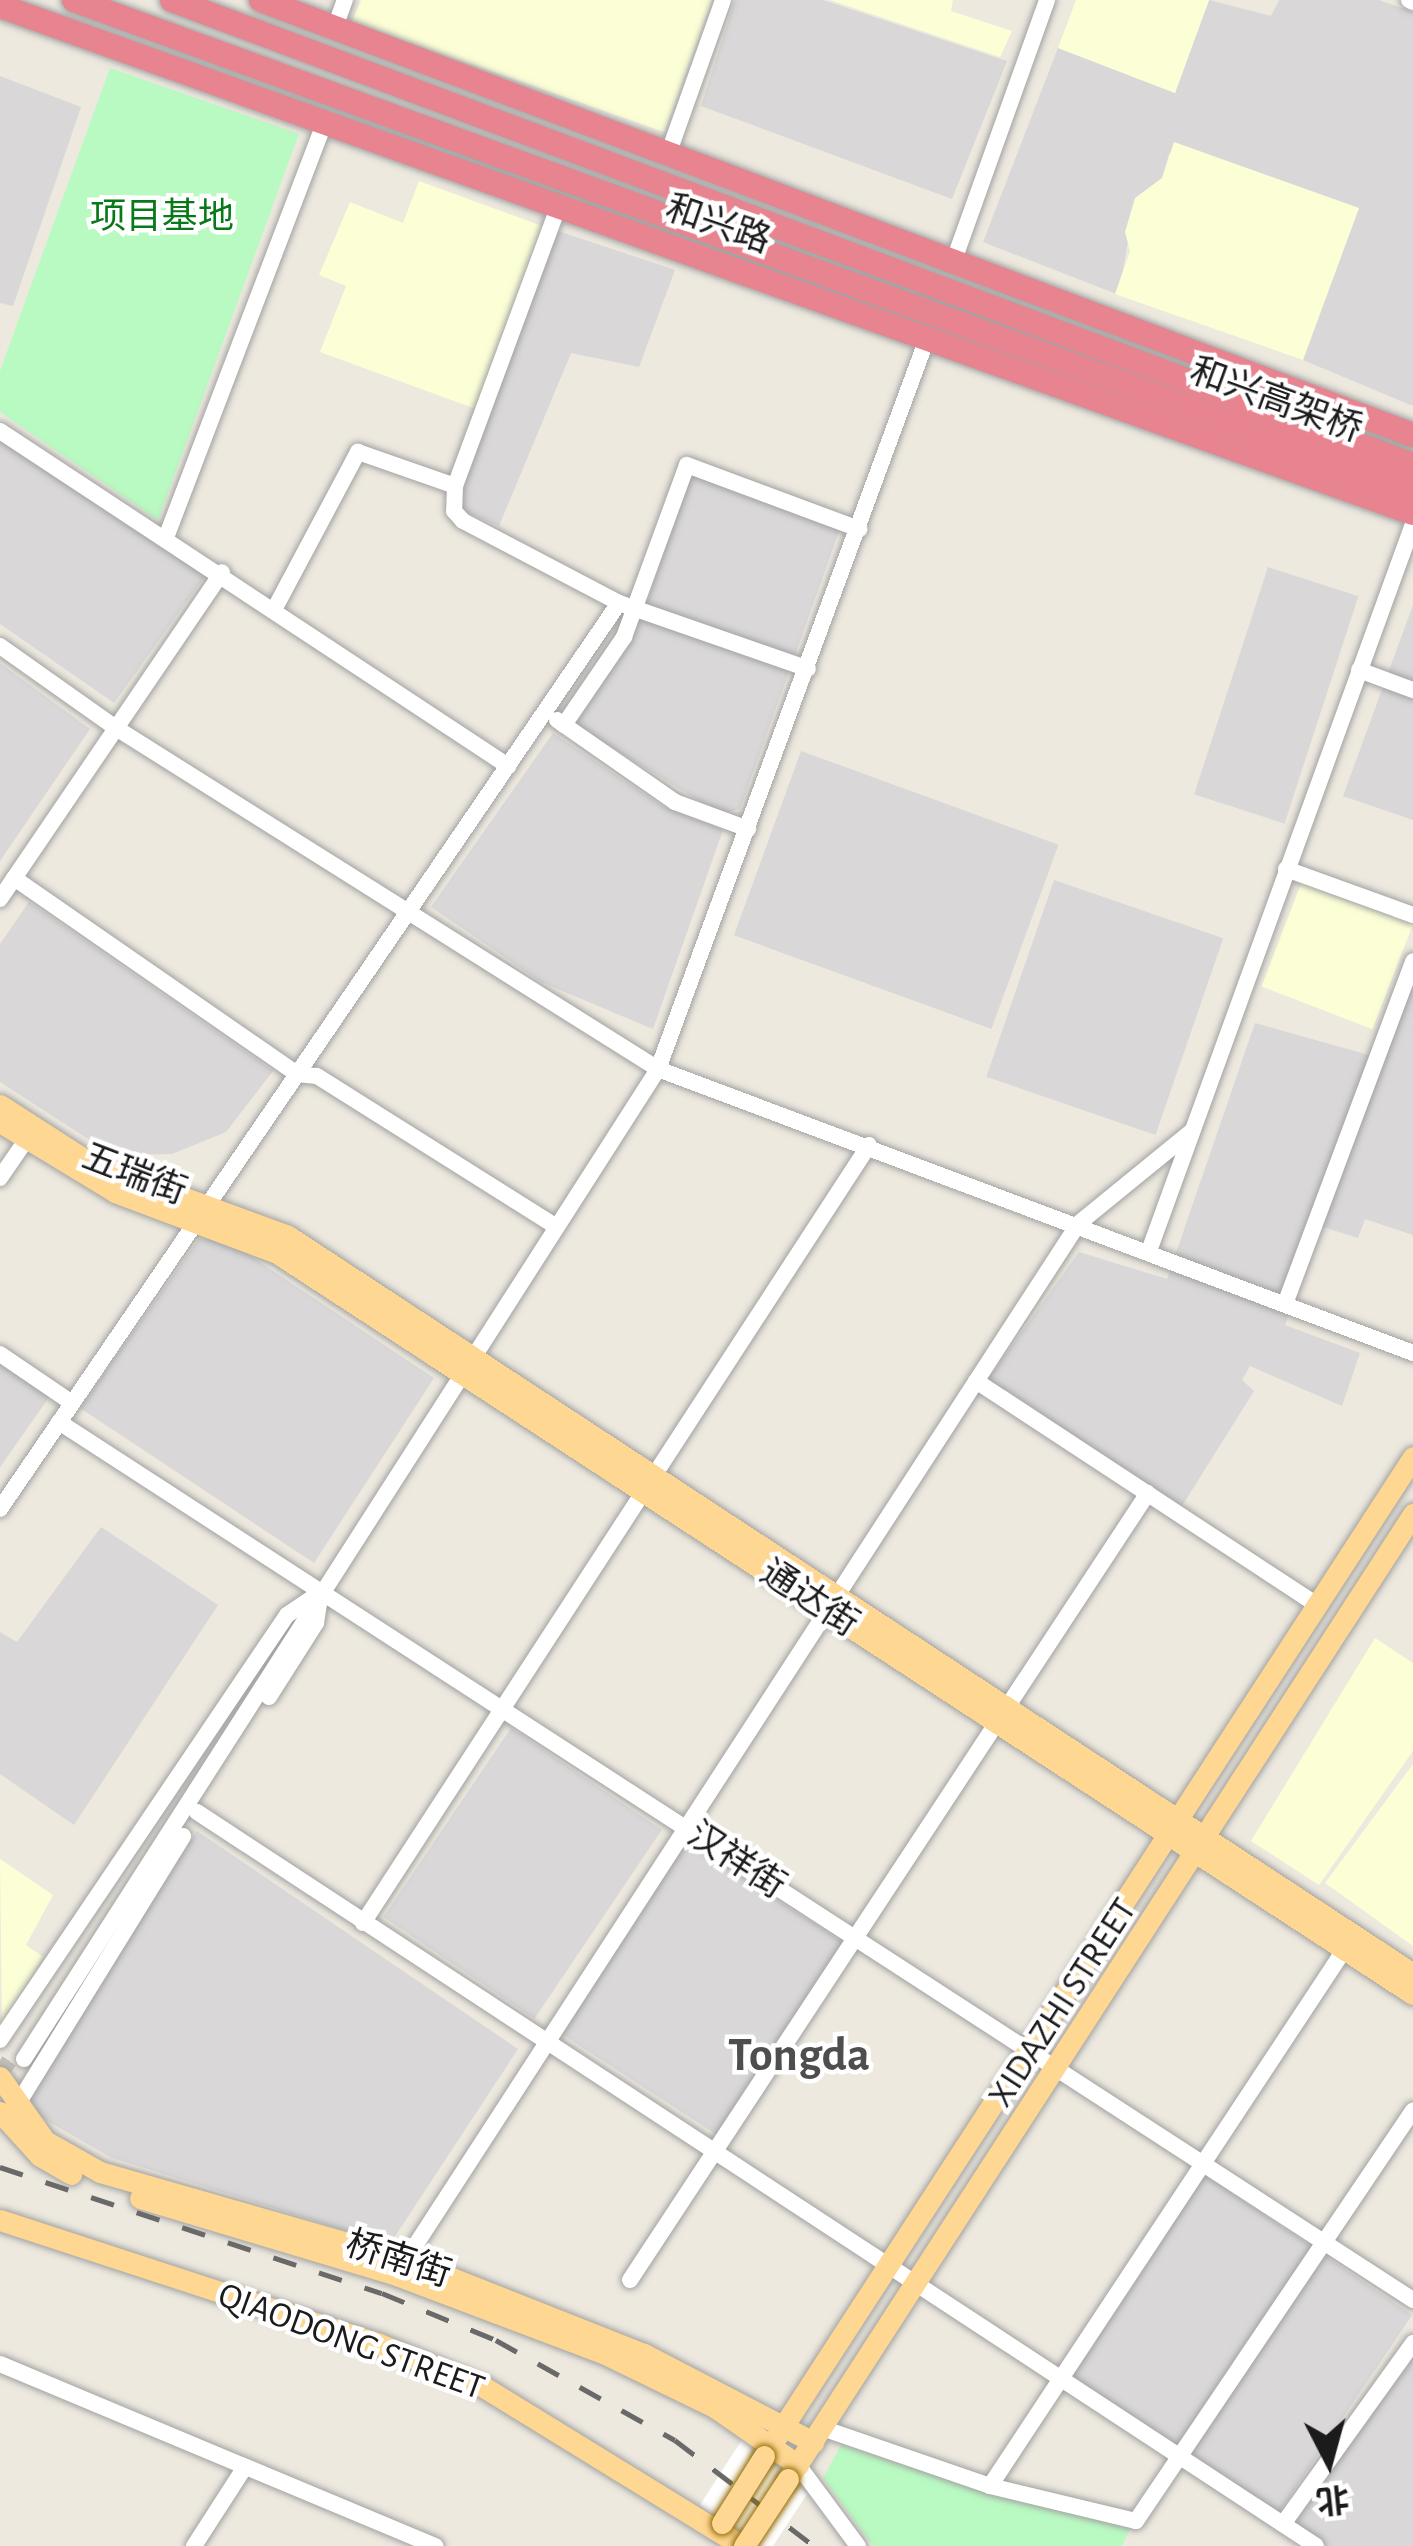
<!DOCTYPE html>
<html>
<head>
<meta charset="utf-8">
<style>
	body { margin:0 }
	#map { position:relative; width:1413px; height:2546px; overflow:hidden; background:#ede9df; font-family:"Alegreya Sans","Noto Sans SC",sans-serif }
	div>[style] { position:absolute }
	.residential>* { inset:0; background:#d9d7d7; transform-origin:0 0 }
	.education>* { inset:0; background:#fcffd6; transform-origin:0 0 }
	.park>* { inset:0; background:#b9fac2 }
	.pier>* { inset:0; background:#fff }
	.minor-tunnel>* { height:16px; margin-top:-8px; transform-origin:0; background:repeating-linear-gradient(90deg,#c3c0b8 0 16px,transparent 0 24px) }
	.roads { filter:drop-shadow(0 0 3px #a2a2a2) drop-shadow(0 0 3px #a2a2a2) }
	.minor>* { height:16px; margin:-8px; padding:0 8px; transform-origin:8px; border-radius:8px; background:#fff }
	.major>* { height:21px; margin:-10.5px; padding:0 10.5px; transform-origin:10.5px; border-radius:10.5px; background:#fed793 }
	.highway>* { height:24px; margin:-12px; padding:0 12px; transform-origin:12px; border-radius:12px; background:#e88390 }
	.rail>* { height:4.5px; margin-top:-2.25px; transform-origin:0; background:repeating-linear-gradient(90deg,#696969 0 24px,transparent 0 48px) }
	.bridges { filter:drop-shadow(0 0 3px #916a00) drop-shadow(0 0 3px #916a00) }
	.major-bridge>* { height:21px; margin:-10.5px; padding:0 10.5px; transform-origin:10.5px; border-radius:10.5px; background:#fed793 }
	span { translate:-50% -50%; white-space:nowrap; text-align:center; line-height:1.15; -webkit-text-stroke:9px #fff; paint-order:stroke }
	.park-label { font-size:36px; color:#087919 }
	.street-label { font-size:36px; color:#1b1b1b }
	.district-label { font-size:48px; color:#4e4e4e; font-weight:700 }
	.north { position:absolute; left:1269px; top:2402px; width:120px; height:120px; -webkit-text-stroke:9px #fff; paint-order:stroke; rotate:174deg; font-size:33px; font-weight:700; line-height:48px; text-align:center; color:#1b1b1b }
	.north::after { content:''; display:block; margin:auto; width:42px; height:54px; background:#1b1b1b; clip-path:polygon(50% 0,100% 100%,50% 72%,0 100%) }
</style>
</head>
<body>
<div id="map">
	<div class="residential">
		<i style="clip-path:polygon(735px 0,823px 0,1007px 61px,952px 199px,701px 106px)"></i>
		<i style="clip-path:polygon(1209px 0,1271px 16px,1279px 0,1379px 0,1413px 12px,1413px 406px,1303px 360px,1358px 209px,1169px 154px,1162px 178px,1135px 199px,1119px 295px,983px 242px,1058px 48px,1175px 93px)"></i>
		<i style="clip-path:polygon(0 76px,81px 107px,13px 306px,0 303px)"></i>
		<i style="clip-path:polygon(558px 231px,675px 270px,639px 367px,571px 353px,499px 526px,461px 510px,458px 498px)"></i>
		<i style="clip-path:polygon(0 441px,205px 576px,114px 703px,0 624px)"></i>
		<i style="clip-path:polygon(689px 470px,841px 526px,740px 809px,721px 814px,573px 724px,649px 597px)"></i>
		<i style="left:1268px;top:567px;width:95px;height:239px;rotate:18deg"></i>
		<i style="clip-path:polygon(1413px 605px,1413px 820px,1343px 796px)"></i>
		<i style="clip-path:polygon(0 663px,90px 729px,0 861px)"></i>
		<i style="clip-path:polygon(553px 733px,662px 806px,723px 830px,653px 1029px,541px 982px,431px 907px)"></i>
		<i style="left:801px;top:751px;width:274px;height:196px;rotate:20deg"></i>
		<i style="left:1054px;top:880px;width:179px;height:208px;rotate:19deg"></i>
		<i style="clip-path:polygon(29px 902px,273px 1071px,226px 1132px,172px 1154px,113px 1155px,0 1082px,0 944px)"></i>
		<i style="clip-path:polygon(1413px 982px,1413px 1235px,1365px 1219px,1358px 1238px,1320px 1226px,1285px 1325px,1360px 1353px,1342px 1406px,1250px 1366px,1242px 1380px,1254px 1391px,1182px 1506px,988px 1379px,1079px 1252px,1167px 1279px,1255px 1023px,1383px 1059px)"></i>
		<i style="clip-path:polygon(199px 1239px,228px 1241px,434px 1378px,314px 1563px,80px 1408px)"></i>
		<i style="clip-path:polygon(0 1362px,50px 1396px,0 1467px)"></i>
		<i style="clip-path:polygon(101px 1527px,218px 1605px,74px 1825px,0 1774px,0 1632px,17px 1642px)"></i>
		<i style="left:511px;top:1728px;width:182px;height:228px;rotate:34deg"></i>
		<i style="clip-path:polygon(197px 1831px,518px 2049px,390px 2244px,112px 2158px,23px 2107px)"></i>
		<i style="left:679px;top:1836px;width:197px;height:230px;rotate:33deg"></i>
		<i style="left:1205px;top:2175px;width:250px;height:246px;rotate:34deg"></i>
		<i style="clip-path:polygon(1413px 2339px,1413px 2546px,1327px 2546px,1294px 2524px)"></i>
	</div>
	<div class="education">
		<i style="clip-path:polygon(361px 0,712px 0,664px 132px,352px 22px)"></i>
		<i style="clip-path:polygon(830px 0,953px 0,951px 11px,1012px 31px,1000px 57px)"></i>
		<i style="clip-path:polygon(1076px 0,1209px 0,1175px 93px,1058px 48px)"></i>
		<i style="clip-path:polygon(1174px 142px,1359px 208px,1303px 360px,1115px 294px,1130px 251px,1125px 232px,1135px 198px,1162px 178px)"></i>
		<i style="clip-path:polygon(419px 181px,542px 226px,476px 409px,320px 352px,346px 286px,319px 275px,350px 202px,403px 223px)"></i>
		<i style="left:1302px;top:881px;width:119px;height:113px;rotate:21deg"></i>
		<i style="clip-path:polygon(1375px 1638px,1413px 1663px,1413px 1751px,1319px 1885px,1251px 1841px)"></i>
		<i style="clip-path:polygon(1413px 1764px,1413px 1946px,1325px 1883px)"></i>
		<i style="clip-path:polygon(0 1859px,53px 1895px,26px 1945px,43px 1957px,2px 2024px)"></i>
	</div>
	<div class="park">
		<i style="clip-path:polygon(110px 68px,299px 134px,158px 520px,0 412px,0 371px)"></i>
		<i style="clip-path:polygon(841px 2445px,988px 2492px,1131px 2526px,1122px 2546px,873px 2546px,823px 2478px)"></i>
	</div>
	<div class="pier">
		<i style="clip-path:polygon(743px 2438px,807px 2494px,773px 2546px,750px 2546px,700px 2505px)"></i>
	</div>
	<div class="minor-tunnel">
		<i style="left:0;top:2074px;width:24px;rotate:-55deg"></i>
	</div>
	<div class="roads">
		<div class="minor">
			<i style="left:1409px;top:0;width:4px;rotate:27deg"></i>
			<i style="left:335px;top:27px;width:29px;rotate:-70deg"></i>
			<i style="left:670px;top:149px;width:158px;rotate:-70.4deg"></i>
			<i style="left:954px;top:260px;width:276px;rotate:-70.3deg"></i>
			<i style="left:0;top:431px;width:609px;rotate:33.4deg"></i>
			<i style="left:455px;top:486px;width:297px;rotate:-69.7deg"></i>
			<i style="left:167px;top:535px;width:441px;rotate:-69.1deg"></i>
			<i style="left:275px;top:608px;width:177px;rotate:-62deg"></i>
			<i style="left:358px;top:452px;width:103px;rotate:19.3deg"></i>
			<i style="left:455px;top:486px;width:25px;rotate:92deg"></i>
			<i style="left:454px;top:511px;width:13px;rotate:48deg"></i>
			<i style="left:463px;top:521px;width:176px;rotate:27.7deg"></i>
			<i style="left:619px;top:603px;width:200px;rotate:19.2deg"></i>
			<i style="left:0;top:646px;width:142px;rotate:35.3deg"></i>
			<i style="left:116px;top:728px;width:640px;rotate:32.18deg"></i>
			<i style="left:658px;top:1069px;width:807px;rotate:20.61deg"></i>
			<i style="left:1359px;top:670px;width:58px;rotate:20.3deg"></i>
			<i style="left:557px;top:720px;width:144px;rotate:34.8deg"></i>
			<i style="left:675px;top:802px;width:78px;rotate:20.3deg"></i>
			<i style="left:564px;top:725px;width:107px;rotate:-55.7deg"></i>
			<i style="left:624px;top:637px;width:183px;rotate:-69.9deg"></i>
			<i style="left:687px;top:465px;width:184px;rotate:20.4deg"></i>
			<i style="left:1286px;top:869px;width:135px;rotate:19.9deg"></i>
			<i style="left:14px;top:878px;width:344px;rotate:34.7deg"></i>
			<i style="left:297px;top:1074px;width:20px;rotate:6deg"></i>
			<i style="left:317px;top:1076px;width:281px;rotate:32.2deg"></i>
			<i style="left:0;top:899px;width:395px;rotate:-55.8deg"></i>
			<i style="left:0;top:1178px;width:46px;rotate:-55.6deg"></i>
			<i style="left:1149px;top:1251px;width:773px;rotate:-70.04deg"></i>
			<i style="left:1285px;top:1304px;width:366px;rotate:-69.5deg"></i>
			<i style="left:0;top:1354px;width:87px;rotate:34.2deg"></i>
			<i style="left:976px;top:1381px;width:404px;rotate:33.3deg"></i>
			<i style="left:59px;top:1422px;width:1614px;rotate:32.96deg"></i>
			<i style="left:0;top:1509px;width:1097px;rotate:-55.66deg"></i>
			<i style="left:269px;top:1697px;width:88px;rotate:-57.6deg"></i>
			<i style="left:316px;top:1623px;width:25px;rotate:-81deg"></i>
			<i style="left:197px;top:1812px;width:1338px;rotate:33.26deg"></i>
			<i style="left:363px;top:1923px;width:928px;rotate:-56.96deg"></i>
			<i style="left:0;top:2040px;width:513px;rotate:-55.97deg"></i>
			<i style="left:287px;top:1615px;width:34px;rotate:-34deg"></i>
			<i style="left:24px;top:2059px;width:1176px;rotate:-57.36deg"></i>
			<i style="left:658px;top:1069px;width:781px;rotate:-69.78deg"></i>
			<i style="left:14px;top:2110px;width:322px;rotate:-58.3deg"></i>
			<i style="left:400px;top:2269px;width:1246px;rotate:-57.02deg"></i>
			<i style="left:1078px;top:1224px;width:147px;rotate:-39.2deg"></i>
			<i style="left:630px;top:2280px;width:942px;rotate:-56.65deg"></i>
			<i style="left:0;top:2364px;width:472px;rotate:22.7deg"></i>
			<i style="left:822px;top:2428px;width:178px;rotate:19deg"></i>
			<i style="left:990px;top:2486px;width:653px;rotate:-56.55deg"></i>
			<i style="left:798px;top:2465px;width:101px;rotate:53.5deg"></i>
			<i style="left:990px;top:2486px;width:150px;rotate:13.5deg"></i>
			<i style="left:1136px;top:2521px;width:495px;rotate:-56deg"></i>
			<i style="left:1283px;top:2524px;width:223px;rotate:-54.3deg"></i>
			<i style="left:194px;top:2546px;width:90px;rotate:-57.2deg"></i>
		</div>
		<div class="major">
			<i style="left:0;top:1105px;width:107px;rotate:32.8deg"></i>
			<i style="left:90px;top:1163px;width:211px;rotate:20.2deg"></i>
			<i style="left:288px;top:1236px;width:1345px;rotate:33.26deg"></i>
			<i style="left:0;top:1122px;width:135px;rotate:31.3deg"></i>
			<i style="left:115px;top:1192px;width:173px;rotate:20.6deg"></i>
			<i style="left:277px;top:1253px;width:1356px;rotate:33.12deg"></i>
			<i style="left:0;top:2077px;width:78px;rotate:54.9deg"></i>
			<i style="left:45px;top:2141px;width:63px;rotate:29.4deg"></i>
			<i style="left:100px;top:2172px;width:318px;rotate:16deg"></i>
			<i style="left:406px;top:2260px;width:256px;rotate:21.6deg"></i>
			<i style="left:644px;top:2354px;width:191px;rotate:27.5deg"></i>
			<i style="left:0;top:2112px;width:59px;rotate:47.7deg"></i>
			<i style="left:40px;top:2156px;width:36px;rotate:30deg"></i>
			<i style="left:140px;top:2198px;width:267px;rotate:16.7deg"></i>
			<i style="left:396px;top:2275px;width:223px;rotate:20.7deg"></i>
			<i style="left:605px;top:2354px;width:123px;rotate:25.9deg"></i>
			<i style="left:716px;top:2408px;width:100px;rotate:34.8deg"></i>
			<i style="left:0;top:2220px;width:399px;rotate:18.1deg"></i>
			<i style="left:379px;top:2344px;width:111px;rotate:22.2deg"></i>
			<i style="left:482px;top:2386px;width:305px;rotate:31.6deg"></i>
			<i style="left:764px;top:2456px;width:1191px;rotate:-56.99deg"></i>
			<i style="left:788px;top:2479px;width:1150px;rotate:-57.07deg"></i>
		</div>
		<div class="highway">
			<i style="left:74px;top:0;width:1425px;rotate:20.06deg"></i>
			<i style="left:172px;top:0;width:1325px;rotate:20.54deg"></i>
			<i style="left:261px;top:0;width:1231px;rotate:20.69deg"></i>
			<i style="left:0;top:6px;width:1501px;rotate:19.74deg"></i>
		</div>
	</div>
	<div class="rail">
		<i style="left:0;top:2167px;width:402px;rotate:18.3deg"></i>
		<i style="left:382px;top:2293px;width:123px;rotate:22.4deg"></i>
		<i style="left:496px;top:2340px;width:205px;rotate:29.2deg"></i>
		<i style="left:675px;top:2440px;width:175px;rotate:37.3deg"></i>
	</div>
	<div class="bridges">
		<div class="major-bridge">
			<i style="left:722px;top:2523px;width:79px;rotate:-57.9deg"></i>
			<i style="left:744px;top:2546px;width:80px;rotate:-56.7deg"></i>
		</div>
	</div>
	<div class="park-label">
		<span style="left:162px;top:218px">项目基地</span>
	</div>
	<div class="street-label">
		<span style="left:718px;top:225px;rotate:19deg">和兴路</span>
		<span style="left:1276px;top:401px;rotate:20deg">和兴高架桥</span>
		<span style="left:134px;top:1175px;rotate:21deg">五瑞街</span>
		<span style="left:809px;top:1599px;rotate:33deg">通达街</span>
		<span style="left:736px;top:1861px;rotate:33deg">汉祥街</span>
		<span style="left:1063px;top:2003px;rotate:-57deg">XIDAZHI STREET</span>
		<span style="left:398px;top:2260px;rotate:18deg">桥南街</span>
		<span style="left:351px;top:2342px;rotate:20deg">QIAODONG STREET</span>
	</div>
	<div class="district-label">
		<span style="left:799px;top:2057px">Tongda</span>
	</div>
	<div class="north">北</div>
</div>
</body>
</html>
